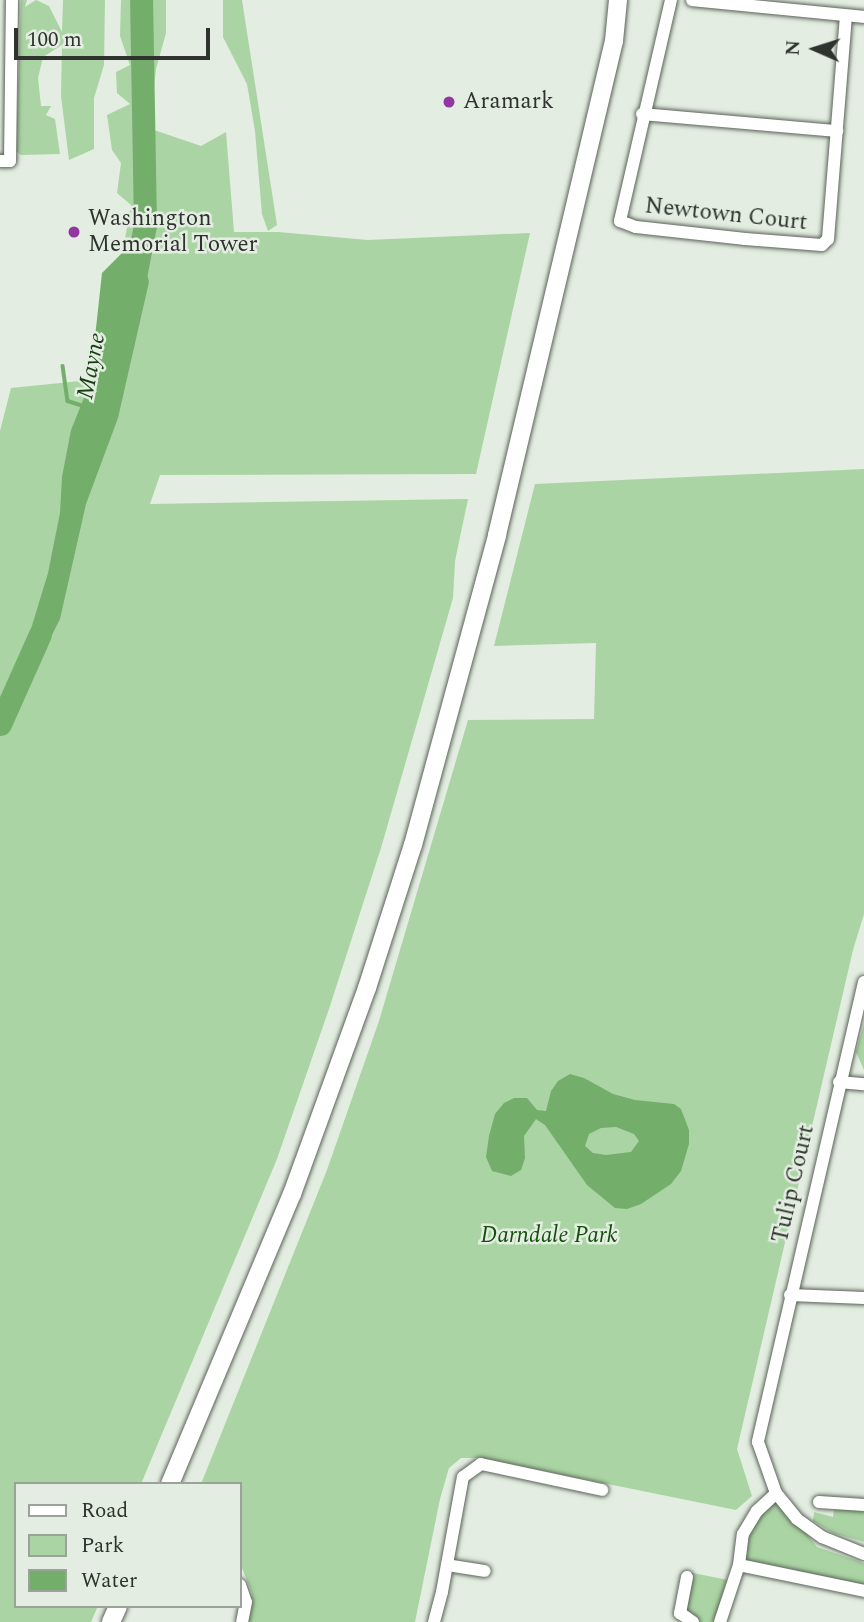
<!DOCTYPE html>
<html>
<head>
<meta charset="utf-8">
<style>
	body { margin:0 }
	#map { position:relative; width:864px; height:1622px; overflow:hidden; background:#e3ede1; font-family:Spectral,serif }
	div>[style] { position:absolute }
	.green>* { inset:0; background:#aad4a3 }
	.water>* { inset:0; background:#73ae6b }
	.stream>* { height:3.5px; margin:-1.75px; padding:0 1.75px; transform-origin:1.75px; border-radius:1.75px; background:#73ae6b }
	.river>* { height:23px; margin:-11.5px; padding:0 11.5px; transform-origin:11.5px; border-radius:11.5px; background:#73ae6b }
	.roads { filter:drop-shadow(0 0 2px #5b6359) drop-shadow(0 0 2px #5b6359) }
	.street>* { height:12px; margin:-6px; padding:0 6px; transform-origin:6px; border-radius:6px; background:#fff }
	.secondary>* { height:18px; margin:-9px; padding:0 9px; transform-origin:9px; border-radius:9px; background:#fff }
	.dots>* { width:19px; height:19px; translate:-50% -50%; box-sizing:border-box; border:4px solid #e3ede1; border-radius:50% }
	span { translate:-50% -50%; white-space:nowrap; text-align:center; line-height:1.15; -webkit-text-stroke:5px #e3ede1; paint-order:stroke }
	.poi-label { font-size:23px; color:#2f322e }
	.left { translate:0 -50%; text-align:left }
	.street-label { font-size:23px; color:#2f322e }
	.park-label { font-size:23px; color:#144f0c; font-style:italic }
	.water-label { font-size:24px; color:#173f12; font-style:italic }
	.legend { position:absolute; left:14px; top:1482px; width:228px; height:126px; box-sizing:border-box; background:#e3ede1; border:2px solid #9ba299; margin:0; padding:9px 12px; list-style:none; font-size:21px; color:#2f322e }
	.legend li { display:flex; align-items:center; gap:14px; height:35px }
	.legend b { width:35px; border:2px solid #9ba299 }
	.north { position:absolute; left:780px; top:14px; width:70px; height:70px; -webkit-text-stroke:5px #e3ede1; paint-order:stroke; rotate:273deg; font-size:19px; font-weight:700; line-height:28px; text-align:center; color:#2f322e }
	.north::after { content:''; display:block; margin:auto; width:24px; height:32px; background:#2f322e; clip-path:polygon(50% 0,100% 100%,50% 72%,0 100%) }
	.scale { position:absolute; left:14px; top:28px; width:196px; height:32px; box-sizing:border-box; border:4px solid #2f322e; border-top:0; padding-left:9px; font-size:21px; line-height:24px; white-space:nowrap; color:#2f322e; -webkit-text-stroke:5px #e3ede1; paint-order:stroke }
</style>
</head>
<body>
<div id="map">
	<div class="green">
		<i style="clip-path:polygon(21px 0,27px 0,25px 7px,36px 0,49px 6px,62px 32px,63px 0,105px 0,104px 65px,94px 98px,94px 149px,69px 160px,61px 96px,62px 45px,43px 57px,38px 78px,41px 106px,51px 106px,46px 115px,55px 119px,60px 154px,21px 155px,16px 151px)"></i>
		<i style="clip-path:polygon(121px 0,166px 0,166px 33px,156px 69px,151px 112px,154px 130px,201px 146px,226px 132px,234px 232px,278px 232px,368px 240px,530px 233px,476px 474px,160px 475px,150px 504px,468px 499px,455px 561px,453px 598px,381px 848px,329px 1009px,277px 1159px,141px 1484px,16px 1484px,16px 1606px,98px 1606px,91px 1622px,0 1622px,0 431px,11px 388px,100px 379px,131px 205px,117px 193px,121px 163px,112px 150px,107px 115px,130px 104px,117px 93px,116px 72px,130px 65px,120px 36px)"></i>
		<i style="clip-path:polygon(223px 0,242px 0,277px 225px,268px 231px,262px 214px,255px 131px,247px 84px,223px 37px)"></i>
		<i style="clip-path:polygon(864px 469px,864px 914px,853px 950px,737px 1449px,752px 1496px,736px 1510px,479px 1458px,461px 1458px,449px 1468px,440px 1499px,415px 1622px,248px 1622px,252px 1593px,240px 1563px,240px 1484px,201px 1484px,327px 1170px,379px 1021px,468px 720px,594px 719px,596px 643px,494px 646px,535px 484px)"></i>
		<i style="clip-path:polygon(864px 1024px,864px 1070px,856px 1052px)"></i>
		<i style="clip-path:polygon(776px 1493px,817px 1547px,864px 1563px,864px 1591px,739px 1565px,743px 1534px)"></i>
		<i style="clip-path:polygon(834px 1508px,864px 1511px,864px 1542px,833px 1533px,813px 1521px,814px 1512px,833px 1517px)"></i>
		<i style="clip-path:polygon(688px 1572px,733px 1581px,720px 1622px,693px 1622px,680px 1613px)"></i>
	</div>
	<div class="water">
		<i style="clip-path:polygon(140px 247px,149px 282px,118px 418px,86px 504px,60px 619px,41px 657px,28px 661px,24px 652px,48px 573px,60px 513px,62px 477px,71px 430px,90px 383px,102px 273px,126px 249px)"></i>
		<i style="clip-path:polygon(evenodd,570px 1074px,584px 1078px,613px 1094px,635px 1100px,674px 1104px,681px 1109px,689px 1130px,689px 1144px,681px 1171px,671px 1184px,641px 1204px,627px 1209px,615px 1208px,587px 1185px,545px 1125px,536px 1119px,524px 1136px,525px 1158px,521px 1170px,511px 1176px,492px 1171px,486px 1157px,489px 1136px,495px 1114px,504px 1103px,514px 1098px,527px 1098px,537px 1110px,546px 1111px,551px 1091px,558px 1081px,570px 1074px,616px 1127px,634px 1134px,639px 1141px,631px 1152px,606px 1155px,593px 1153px,585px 1146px,589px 1134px,601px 1128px,616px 1127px)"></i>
	</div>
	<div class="stream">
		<i style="left:63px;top:366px;width:35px;rotate:82deg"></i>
		<i style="left:68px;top:401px;width:16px;rotate:18deg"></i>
	</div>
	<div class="river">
		<i style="left:135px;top:277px;width:53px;rotate:-79.1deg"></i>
		<i style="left:145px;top:225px;width:225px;rotate:-91deg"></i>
		<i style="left:0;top:724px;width:98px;rotate:-66deg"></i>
	</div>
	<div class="roads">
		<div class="street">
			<i style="left:671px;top:0;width:227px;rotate:103deg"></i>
			<i style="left:620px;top:221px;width:17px;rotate:21deg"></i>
			<i style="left:636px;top:227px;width:110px;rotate:6.3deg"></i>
			<i style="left:745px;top:239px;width:77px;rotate:4.5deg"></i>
			<i style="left:822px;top:245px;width:8px;rotate:-45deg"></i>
			<i style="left:828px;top:239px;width:224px;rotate:-85.4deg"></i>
			<i style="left:692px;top:0;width:173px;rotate:5.6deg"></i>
			<i style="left:642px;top:114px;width:196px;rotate:5deg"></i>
			<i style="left:0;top:161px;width:10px"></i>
			<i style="left:10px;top:161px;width:161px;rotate:-89.3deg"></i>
			<i style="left:864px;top:982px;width:472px;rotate:103deg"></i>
			<i style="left:758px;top:1442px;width:54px;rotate:70.6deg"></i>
			<i style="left:776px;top:1493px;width:33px;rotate:51deg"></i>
			<i style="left:797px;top:1519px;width:31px;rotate:36deg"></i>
			<i style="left:822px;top:1537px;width:45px;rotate:22deg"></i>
			<i style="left:839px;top:1082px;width:25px;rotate:5deg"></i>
			<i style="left:790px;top:1295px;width:74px;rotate:2.3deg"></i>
			<i style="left:819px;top:1502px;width:45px;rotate:3.8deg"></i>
			<i style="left:447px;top:1565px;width:38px;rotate:9deg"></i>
			<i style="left:739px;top:1565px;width:128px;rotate:11.7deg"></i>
			<i style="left:687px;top:1577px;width:37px;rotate:101deg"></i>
			<i style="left:680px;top:1613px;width:16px;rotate:35deg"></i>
			<i style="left:240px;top:1585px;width:18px;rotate:71deg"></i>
			<i style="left:246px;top:1602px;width:20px;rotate:101deg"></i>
			<i style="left:434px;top:1622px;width:31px;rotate:-75deg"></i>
			<i style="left:442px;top:1592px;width:117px;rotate:-79.7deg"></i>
			<i style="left:463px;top:1477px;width:22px;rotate:-36deg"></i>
			<i style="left:481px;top:1464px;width:124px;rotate:12.1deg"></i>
			<i style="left:720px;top:1622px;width:60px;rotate:-71.6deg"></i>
			<i style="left:739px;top:1565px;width:31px;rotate:-83deg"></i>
			<i style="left:743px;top:1534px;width:27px;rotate:-59deg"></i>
			<i style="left:757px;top:1511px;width:26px;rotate:-43deg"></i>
		</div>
		<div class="secondary">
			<i style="left:170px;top:1484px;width:315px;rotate:-67.2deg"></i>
			<i style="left:292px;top:1194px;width:219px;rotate:-70deg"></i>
			<i style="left:367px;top:988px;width:150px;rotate:-72.2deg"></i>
			<i style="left:413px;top:845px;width:321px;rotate:-74.8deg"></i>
			<i style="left:497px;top:535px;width:508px;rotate:-76.68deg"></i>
			<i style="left:614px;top:41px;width:41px;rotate:-84.4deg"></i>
			<i style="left:111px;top:1622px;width:17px;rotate:-66deg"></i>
		</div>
	</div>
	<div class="dots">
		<i style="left:449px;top:102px;background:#9236a1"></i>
		<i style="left:74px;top:232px;background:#9236a1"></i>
	</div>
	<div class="poi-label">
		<span class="left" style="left:463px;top:102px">Aramark</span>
		<span class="left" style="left:88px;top:232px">Washington<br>Memorial Tower</span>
	</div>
	<div class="street-label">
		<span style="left:726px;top:215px;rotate:6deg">Newtown Court</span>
		<span style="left:794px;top:1184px;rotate:-77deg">Tulip Court</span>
	</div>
	<div class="park-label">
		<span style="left:549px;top:1236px">Darndale Park</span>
	</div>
	<div class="water-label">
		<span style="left:92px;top:366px;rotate:-79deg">Mayne</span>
	</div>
	<ul class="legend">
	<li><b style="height:9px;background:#fff"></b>Road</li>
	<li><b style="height:19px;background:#aad4a3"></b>Park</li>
	<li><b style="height:19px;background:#73ae6b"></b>Water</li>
	</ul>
	<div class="north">N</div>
	<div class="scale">100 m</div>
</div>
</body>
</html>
